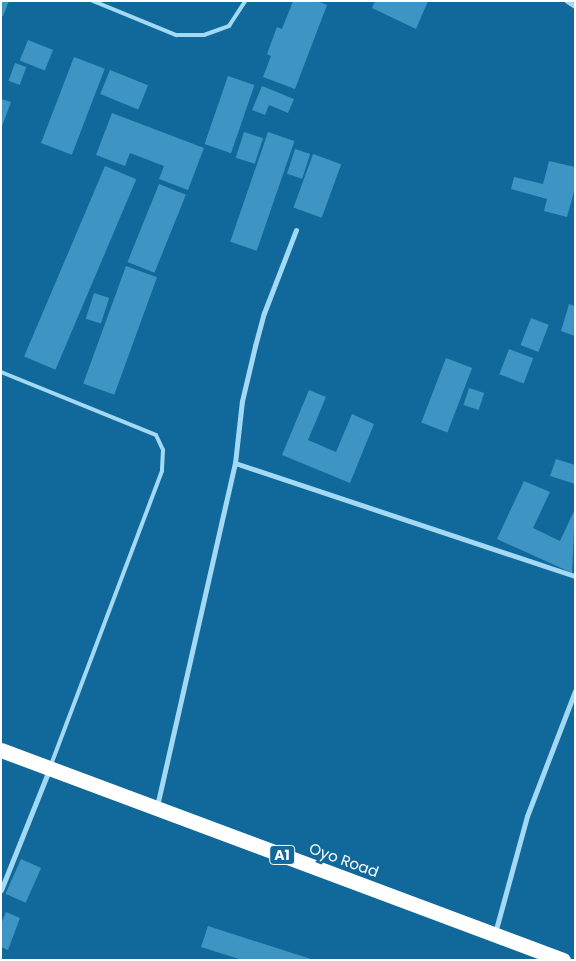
<!DOCTYPE html>
<html>
<head>
<meta charset="utf-8">
<style>
	body { margin:0 }
	#map { position:relative; width:576px; height:961px; overflow:hidden; background:#10699a; font-family:Poppins,sans-serif }
	div>[style] { position:absolute }
	.building>* { inset:0; background:#3e94c3; transform-origin:0 0 }
	.lane>* { height:4px; margin:-2px; padding:0 2px; transform-origin:2px; border-radius:2px; background:#a3d9f4 }
	.street>* { height:5px; margin:-2.5px; padding:0 2.5px; transform-origin:2.5px; border-radius:2.5px; background:#a3d9f4 }
	.highway>* { height:15px; margin:-7.5px; padding:0 7.5px; transform-origin:7.5px; border-radius:7.5px; background:#fff }
	span { translate:-50% -50%; white-space:nowrap; text-align:center; line-height:1.15; -webkit-text-stroke:5px #10699a; paint-order:stroke }
	.shield-label span { padding:1px 4px; background:#10699a; border:1px solid; border-radius:4px; -webkit-text-stroke-width:0 }
	.shield-label { font-size:14px; color:#fff; font-weight:700 }
	.street-label { font-size:15px; color:#fff }
	.frame { position:absolute; inset:0; border:2px solid #fff; pointer-events:none }
</style>
</head>
<body>
<div id="map">
	<div class="building">
		<i style="clip-path:polygon(1px 1px,9px 1px,3px 16px,1px 15px)"></i>
		<i style="clip-path:polygon(293px 1px,317px 1px,327px 5px,295px 89px,263px 77px,271px 56px,267px 54px,277px 27px,282px 29px)"></i>
		<i style="clip-path:polygon(375px 1px,428px 1px,416px 29px,372px 8px)"></i>
		<i style="left:28px;top:40px;width:27px;height:22px;rotate:22deg"></i>
		<i style="left:74px;top:57px;width:33px;height:92px;rotate:21deg"></i>
		<i style="left:15px;top:63px;width:12px;height:19px;rotate:20deg"></i>
		<i style="left:110px;top:70px;width:41px;height:26px;rotate:22deg"></i>
		<i style="left:228px;top:76px;width:28px;height:72px;rotate:19deg"></i>
		<i style="clip-path:polygon(262px 86px,294px 99px,288px 113px,269px 105px,265px 115px,252px 110px)"></i>
		<i style="clip-path:polygon(1px 99px,11px 102px,1px 129px)"></i>
		<i style="clip-path:polygon(112px 113px,204px 148px,188px 190px,159px 179px,164px 166px,130px 153px,125px 166px,96px 155px)"></i>
		<i style="left:244px;top:132px;width:20px;height:27px;rotate:18deg"></i>
		<i style="left:268px;top:132px;width:28px;height:116px;rotate:19deg"></i>
		<i style="left:295px;top:149px;width:16px;height:26px;rotate:18deg"></i>
		<i style="left:313px;top:154px;width:30px;height:57px;rotate:20deg"></i>
		<i style="clip-path:polygon(549px 161px,575px 167px,575px 188px,567px 217px,544px 211px,547px 199px,511px 189px,514px 177px,543px 184px)"></i>
		<i style="left:105px;top:166px;width:34px;height:207px;rotate:23deg"></i>
		<i style="left:159px;top:184px;width:29px;height:84px;rotate:22deg"></i>
		<i style="left:126px;top:266px;width:33px;height:125px;rotate:20deg"></i>
		<i style="left:94px;top:293px;width:16px;height:27px;rotate:18deg"></i>
		<i style="clip-path:polygon(569px 304px,575px 306px,575px 336px,561px 331px)"></i>
		<i style="left:531px;top:318px;width:19px;height:29px;rotate:21deg"></i>
		<i style="left:509px;top:349px;width:26px;height:27px;rotate:21deg"></i>
		<i style="left:446px;top:358px;width:28px;height:69px;rotate:21deg"></i>
		<i style="left:469px;top:388px;width:16px;height:18px;rotate:18deg"></i>
		<i style="clip-path:polygon(309px 390px,326px 397px,308px 440px,336px 452px,352px 414px,374px 424px,350px 483px,282px 455px)"></i>
		<i style="clip-path:polygon(556px 459px,575px 465px,575px 484px,550px 476px)"></i>
		<i style="clip-path:polygon(524px 481px,550px 492px,533px 528px,560px 541px,575px 509px,572px 573px,497px 539px)"></i>
		<i style="left:21px;top:859px;width:22px;height:38px;rotate:24deg"></i>
		<i style="clip-path:polygon(6px 912px,20px 918px,8px 950px,1px 947px,1px 924px)"></i>
		<i style="clip-path:polygon(208px 926px,311px 959px,311px 960px,242px 960px,201px 947px)"></i>
	</div>
	<div class="lane">
		<i style="left:93px;top:1px;width:90px;rotate:22.3deg"></i>
		<i style="left:176px;top:35px;width:28px"></i>
		<i style="left:204px;top:35px;width:27px;rotate:-20deg"></i>
		<i style="left:229px;top:26px;width:30px;rotate:-57deg"></i>
		<i style="left:1px;top:372px;width:167px;rotate:22.1deg"></i>
		<i style="left:156px;top:435px;width:17px;rotate:65deg"></i>
		<i style="left:163px;top:450px;width:21px;rotate:93deg"></i>
		<i style="left:162px;top:471px;width:313px;rotate:110.7deg"></i>
	</div>
	<div class="street">
		<i style="left:567px;top:1px;width:9px;rotate:32deg"></i>
		<i style="left:235px;top:463px;width:358px;rotate:18.4deg"></i>
		<i style="left:157px;top:806px;width:352px;rotate:-77.2deg"></i>
		<i style="left:235px;top:463px;width:62px;rotate:-83.6deg"></i>
		<i style="left:242px;top:401px;width:57px;rotate:-76.7deg"></i>
		<i style="left:255px;top:346px;width:34px;rotate:-75deg"></i>
		<i style="left:264px;top:313px;width:89px;rotate:-68.9deg"></i>
		<i style="left:1px;top:890px;width:129px;rotate:-68.2deg"></i>
		<i style="left:495px;top:933px;width:121px;rotate:-74.7deg"></i>
		<i style="left:527px;top:816px;width:134px;rotate:-69deg"></i>
	</div>
	<div class="highway">
		<i style="left:1px;top:750px;width:600px;rotate:20.49deg"></i>
	</div>
	<div class="shield-label">
		<span style="left:282px;top:855px">A1</span>
	</div>
	<div class="street-label">
		<span style="left:344px;top:860px;rotate:20deg">Oyo Road</span>
	</div>
	<div class="frame"></div>
</div>
</body>
</html>
